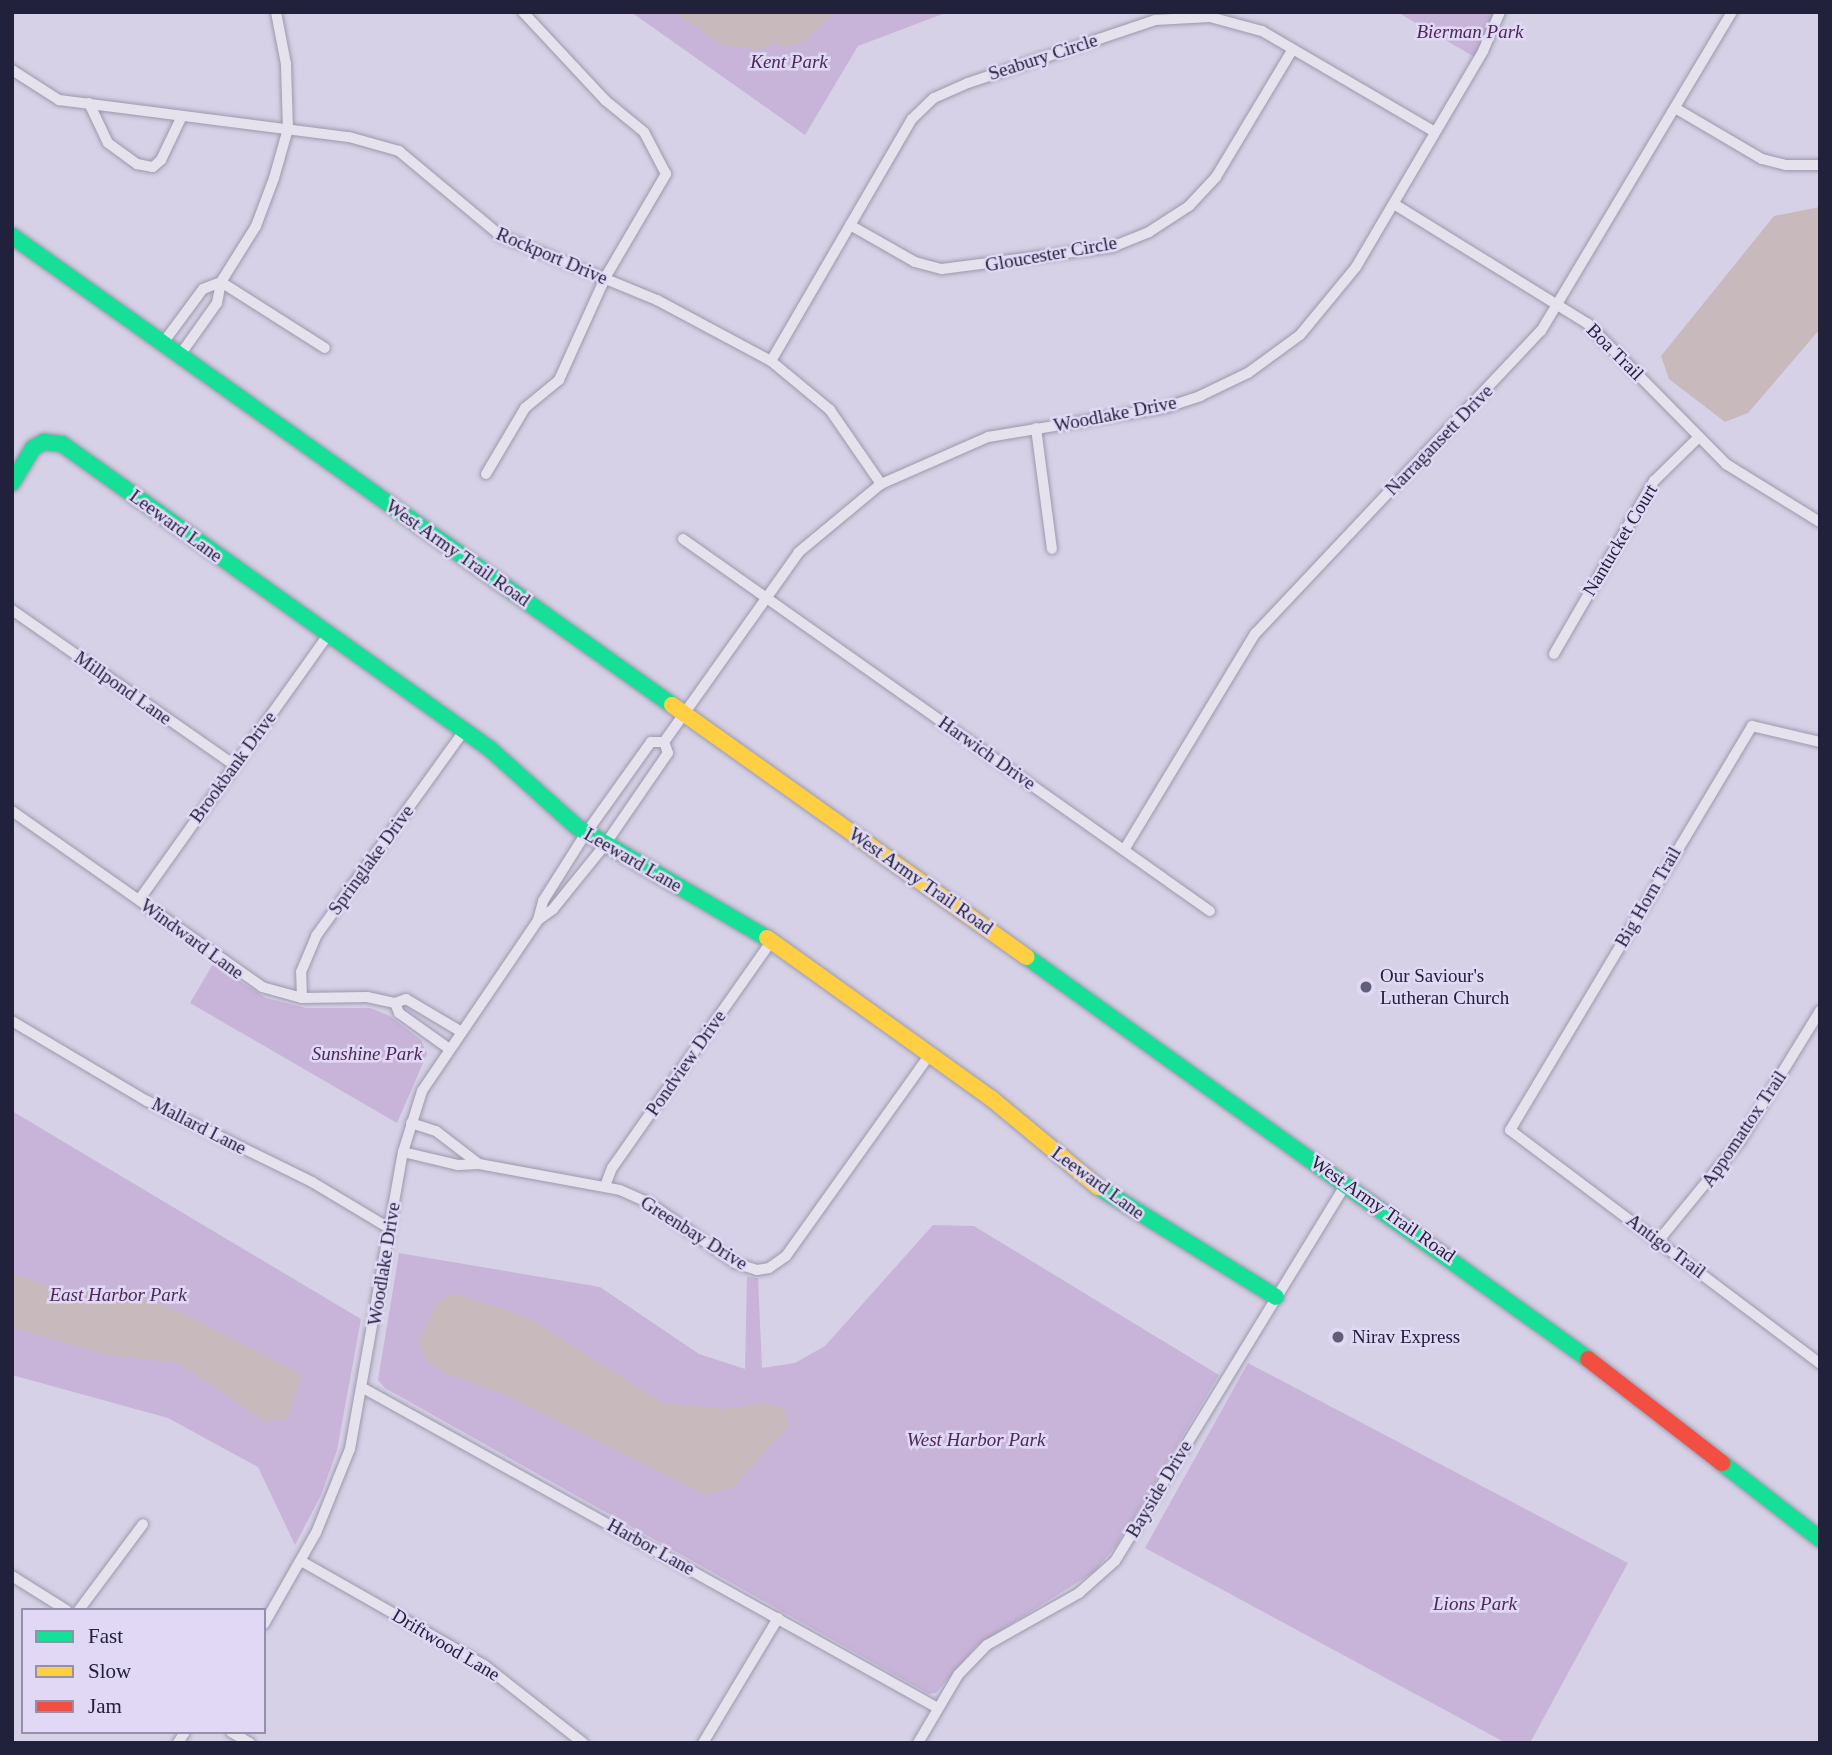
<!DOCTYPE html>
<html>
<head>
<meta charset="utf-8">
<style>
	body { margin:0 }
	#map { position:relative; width:1832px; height:1755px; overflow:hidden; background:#d6d1e6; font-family:"Times New Roman",serif }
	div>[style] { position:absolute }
	.green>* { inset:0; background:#c8b4d8 }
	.water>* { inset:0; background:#c8babc }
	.roads { filter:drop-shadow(0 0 2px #9c99ac) drop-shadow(0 0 2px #9c99ac) }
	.street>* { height:10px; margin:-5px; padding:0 5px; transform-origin:5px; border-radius:5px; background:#e5e2ee }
	.fast>* { height:16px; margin:-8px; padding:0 8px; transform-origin:8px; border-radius:8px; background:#16e098 }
	.slow>* { height:16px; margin:-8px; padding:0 8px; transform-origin:8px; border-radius:8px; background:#ffcf43 }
	.jam>* { height:16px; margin:-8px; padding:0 8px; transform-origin:8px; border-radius:8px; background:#f24e42 }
	.dots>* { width:19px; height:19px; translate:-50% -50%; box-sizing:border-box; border:4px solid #e0d8f5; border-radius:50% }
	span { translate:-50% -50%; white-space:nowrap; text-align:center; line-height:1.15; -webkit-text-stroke:5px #e0d8f5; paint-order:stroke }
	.park-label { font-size:19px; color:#4d2857; font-style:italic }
	.street-label { font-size:19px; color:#22213b }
	.poi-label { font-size:19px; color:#22213b }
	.left { translate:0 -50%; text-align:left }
	.frame { position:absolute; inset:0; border:14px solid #22213b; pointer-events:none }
	.legend { position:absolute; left:21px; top:1608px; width:245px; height:126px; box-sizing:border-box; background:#e0d8f5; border:2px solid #948fab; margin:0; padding:9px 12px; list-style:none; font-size:21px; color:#22213b }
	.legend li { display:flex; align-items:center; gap:14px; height:35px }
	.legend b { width:35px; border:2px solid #948fab }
</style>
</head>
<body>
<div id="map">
	<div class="green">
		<i style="clip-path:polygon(631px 12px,948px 12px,858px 46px,805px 135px)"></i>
		<i style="clip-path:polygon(1397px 12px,1500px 12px,1478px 59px)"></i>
		<i style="clip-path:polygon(213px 964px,266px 998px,306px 1008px,370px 1008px,390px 1016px,421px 1040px,427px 1054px,397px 1123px,190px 1003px)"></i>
		<i style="clip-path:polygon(12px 1111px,361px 1319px,337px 1450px,321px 1495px,295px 1545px,258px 1467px,168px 1418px,12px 1375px)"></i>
		<i style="clip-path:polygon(933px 1225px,974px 1226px,1219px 1375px,1116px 1546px,1094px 1572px,977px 1645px,936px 1693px,929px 1694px,385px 1388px,378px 1380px,399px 1253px,600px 1287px,699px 1354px,745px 1369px,747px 1277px,758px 1278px,762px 1368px,795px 1363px,825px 1346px)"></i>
		<i style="clip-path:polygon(1248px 1363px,1628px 1563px,1530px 1743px,1506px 1743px,1145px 1548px)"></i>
	</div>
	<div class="water">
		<i style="clip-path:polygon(674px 12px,835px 12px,806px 40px,787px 47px,775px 43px,759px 50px,720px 44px)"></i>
		<i style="clip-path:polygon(1820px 207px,1820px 329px,1748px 413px,1725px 422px,1669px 379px,1661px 356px,1774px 216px)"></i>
		<i style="clip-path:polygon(12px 1273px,60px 1290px,122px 1290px,178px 1311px,301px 1374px,288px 1419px,264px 1421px,179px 1363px,107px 1355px,12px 1327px)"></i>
		<i style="clip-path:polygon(458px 1294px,528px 1318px,663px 1403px,726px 1409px,765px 1402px,784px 1408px,789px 1425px,732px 1488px,706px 1495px,507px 1395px,445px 1373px,427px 1361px,419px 1342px,432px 1312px,440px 1299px)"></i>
	</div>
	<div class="roads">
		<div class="street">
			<i style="left:12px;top:70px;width:56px;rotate:32.6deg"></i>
			<i style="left:59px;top:100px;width:292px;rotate:7.3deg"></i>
			<i style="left:349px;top:137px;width:52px;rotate:15.6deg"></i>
			<i style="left:399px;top:151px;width:133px;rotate:39.8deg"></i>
			<i style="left:501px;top:236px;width:169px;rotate:22.3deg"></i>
			<i style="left:657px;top:300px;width:129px;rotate:28.2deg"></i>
			<i style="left:771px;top:361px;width:77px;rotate:39.7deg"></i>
			<i style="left:830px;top:410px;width:90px;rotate:55.4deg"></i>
			<i style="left:89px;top:103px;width:44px;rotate:64.6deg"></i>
			<i style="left:108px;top:143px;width:36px;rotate:36deg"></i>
			<i style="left:137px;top:164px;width:16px;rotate:11deg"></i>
			<i style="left:153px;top:167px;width:11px;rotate:-41deg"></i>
			<i style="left:161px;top:160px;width:47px;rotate:-64.5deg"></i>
			<i style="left:1675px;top:108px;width:101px;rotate:30.4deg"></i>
			<i style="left:1762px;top:159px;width:25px;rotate:14deg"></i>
			<i style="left:1786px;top:165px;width:34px"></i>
			<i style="left:1394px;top:204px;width:228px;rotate:31.7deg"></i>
			<i style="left:1588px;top:324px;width:197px;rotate:45.4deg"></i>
			<i style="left:1726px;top:464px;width:110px;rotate:31.7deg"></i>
			<i style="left:850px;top:225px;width:75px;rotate:29.6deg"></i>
			<i style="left:915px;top:262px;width:28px;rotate:15deg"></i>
			<i style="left:942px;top:269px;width:171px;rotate:-7.4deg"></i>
			<i style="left:1112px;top:247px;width:40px;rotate:-22deg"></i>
			<i style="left:1149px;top:232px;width:48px;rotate:-33deg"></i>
			<i style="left:1189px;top:206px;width:40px;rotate:-47deg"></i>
			<i style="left:1216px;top:177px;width:149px;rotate:-59deg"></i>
			<i style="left:221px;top:282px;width:123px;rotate:32.4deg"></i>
			<i style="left:163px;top:343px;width:67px;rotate:-53.5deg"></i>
			<i style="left:203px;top:289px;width:19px;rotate:-21deg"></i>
			<i style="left:180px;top:355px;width:64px;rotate:-54.6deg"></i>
			<i style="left:217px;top:303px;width:21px;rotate:-79deg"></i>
			<i style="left:221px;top:282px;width:66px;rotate:-58deg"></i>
			<i style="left:256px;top:226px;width:51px;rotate:-69.4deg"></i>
			<i style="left:274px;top:178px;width:51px;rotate:-74.1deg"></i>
			<i style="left:288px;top:129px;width:65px;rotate:-91.8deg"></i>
			<i style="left:286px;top:64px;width:53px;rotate:-100.9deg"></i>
			<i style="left:771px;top:361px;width:280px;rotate:-59.8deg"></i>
			<i style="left:912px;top:119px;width:30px;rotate:-44deg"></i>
			<i style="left:934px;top:98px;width:37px;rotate:-24deg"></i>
			<i style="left:968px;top:83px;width:197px;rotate:-18.6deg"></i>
			<i style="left:1155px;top:20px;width:55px;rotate:-3.1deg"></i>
			<i style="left:1210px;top:17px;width:54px;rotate:15.1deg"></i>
			<i style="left:1262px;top:31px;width:200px;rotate:30.3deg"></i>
			<i style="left:1036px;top:428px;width:122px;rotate:82.5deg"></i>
			<i style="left:486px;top:474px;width:77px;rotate:-59.4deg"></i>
			<i style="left:525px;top:408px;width:44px;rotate:-39.5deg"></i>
			<i style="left:559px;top:380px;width:112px;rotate:-65.7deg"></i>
			<i style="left:605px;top:278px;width:121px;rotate:-59.6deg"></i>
			<i style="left:666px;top:174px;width:47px;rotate:-117.6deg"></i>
			<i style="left:644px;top:132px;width:50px;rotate:-140.6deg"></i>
			<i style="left:605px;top:100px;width:120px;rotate:-133deg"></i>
			<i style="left:683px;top:539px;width:645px;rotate:35.22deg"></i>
			<i style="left:12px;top:610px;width:271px;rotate:34.9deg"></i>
			<i style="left:1554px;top:654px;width:200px;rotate:-60deg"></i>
			<i style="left:1654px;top:481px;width:63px;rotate:-44.4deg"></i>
			<i style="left:664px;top:742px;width:233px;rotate:-54.6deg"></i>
			<i style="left:799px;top:552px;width:107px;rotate:-39.7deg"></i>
			<i style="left:881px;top:484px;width:117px;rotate:-23.7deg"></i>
			<i style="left:988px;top:437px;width:178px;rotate:-9.4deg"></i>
			<i style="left:1164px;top:408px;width:38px;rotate:-18deg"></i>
			<i style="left:1200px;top:396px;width:53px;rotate:-25.6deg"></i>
			<i style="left:1248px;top:373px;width:64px;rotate:-36.2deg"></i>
			<i style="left:1300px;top:335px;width:88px;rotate:-50.5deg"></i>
			<i style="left:1356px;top:267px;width:251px;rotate:-59.5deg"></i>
			<i style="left:1483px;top:51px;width:43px;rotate:-66.4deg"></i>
			<i style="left:1820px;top:742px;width:70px;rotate:-166.8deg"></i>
			<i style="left:1752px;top:726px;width:471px;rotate:120.9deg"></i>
			<i style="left:1510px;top:1130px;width:388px;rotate:37deg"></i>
			<i style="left:12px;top:811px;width:306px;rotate:35.1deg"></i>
			<i style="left:262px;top:987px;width:41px;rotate:15.4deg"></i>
			<i style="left:302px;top:998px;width:65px;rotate:-0.9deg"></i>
			<i style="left:367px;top:997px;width:29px;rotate:12deg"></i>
			<i style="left:395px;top:1003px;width:12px;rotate:-20deg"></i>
			<i style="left:406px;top:999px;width:63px;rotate:30.7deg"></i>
			<i style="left:1124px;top:850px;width:253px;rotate:-58.8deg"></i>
			<i style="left:1255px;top:634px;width:417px;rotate:-46.7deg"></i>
			<i style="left:1541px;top:331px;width:372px;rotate:-59.1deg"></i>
			<i style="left:139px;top:900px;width:325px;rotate:-54.5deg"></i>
			<i style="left:538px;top:920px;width:20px;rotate:-75deg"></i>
			<i style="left:543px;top:901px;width:80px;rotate:-57.7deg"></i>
			<i style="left:586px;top:833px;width:112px;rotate:-54.5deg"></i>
			<i style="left:651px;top:742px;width:13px"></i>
			<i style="left:302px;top:998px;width:26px;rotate:-92deg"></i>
			<i style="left:301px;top:972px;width:39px;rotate:-67deg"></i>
			<i style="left:316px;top:936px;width:253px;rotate:-54.2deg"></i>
			<i style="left:395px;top:1003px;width:11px;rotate:68deg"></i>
			<i style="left:399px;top:1013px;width:60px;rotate:35.5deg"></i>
			<i style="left:12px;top:1021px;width:157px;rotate:30.7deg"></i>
			<i style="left:147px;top:1101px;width:184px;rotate:26.1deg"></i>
			<i style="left:312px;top:1182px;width:90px;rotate:30.9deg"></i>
			<i style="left:411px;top:1123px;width:26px;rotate:18deg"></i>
			<i style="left:436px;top:1131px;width:54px;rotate:37.5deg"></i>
			<i style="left:403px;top:1152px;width:57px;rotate:13.3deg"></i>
			<i style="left:458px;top:1165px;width:21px;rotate:-3deg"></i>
			<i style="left:479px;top:1164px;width:143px;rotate:10.4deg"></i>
			<i style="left:620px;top:1190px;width:34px;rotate:24deg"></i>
			<i style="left:651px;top:1204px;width:103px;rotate:35.1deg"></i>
			<i style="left:735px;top:1263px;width:23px;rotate:18deg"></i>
			<i style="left:757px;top:1270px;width:12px;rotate:-9deg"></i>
			<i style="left:769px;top:1268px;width:21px;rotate:-35deg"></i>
			<i style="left:786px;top:1256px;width:248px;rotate:-54.5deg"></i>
			<i style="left:605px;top:1186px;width:19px;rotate:-69deg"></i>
			<i style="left:612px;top:1168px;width:276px;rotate:-54.9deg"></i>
			<i style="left:1659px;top:1240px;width:128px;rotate:-50.7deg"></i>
			<i style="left:1740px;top:1141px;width:153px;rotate:-58.4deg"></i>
			<i style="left:363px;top:1388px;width:658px;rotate:29.1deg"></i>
			<i style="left:301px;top:1561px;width:210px;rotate:29.6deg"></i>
			<i style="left:484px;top:1665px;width:126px;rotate:38.2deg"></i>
			<i style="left:12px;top:1576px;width:64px;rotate:32.2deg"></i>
			<i style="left:79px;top:1610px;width:107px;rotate:-53.3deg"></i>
			<i style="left:264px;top:1624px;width:105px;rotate:-60.3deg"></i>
			<i style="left:316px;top:1533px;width:91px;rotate:-68deg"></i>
			<i style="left:350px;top:1449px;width:302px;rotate:-79.9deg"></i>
			<i style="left:403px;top:1152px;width:64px;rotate:-72.7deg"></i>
			<i style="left:422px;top:1091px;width:207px;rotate:-55.8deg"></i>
			<i style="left:538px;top:920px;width:19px;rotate:-36deg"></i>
			<i style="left:553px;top:909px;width:81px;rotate:-51deg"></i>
			<i style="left:604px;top:846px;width:113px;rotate:-55.5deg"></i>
			<i style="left:668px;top:753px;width:12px;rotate:-110deg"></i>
			<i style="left:231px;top:1732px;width:22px;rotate:30deg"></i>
			<i style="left:178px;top:1743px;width:13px;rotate:-58deg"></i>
			<i style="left:703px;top:1743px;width:146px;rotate:-59deg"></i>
			<i style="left:918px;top:1743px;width:79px;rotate:-59.5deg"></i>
			<i style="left:958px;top:1675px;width:42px;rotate:-46deg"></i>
			<i style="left:987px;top:1645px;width:106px;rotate:-29.5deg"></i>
			<i style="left:1079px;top:1593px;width:48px;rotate:-41.6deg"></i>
			<i style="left:1115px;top:1561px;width:444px;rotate:-58.5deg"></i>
		</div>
		<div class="fast">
			<i style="left:12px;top:236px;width:810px;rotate:35.4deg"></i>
			<i style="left:12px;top:483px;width:41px;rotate:-59deg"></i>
			<i style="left:33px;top:448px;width:13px;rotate:-29deg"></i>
			<i style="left:44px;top:442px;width:18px;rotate:6deg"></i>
			<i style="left:62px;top:444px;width:526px;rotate:35.47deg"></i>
			<i style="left:490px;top:749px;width:117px;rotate:41.9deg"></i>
			<i style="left:577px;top:827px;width:220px;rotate:30.3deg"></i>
			<i style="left:1027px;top:957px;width:690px;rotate:35.62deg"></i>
			<i style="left:1098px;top:1187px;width:209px;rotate:31.7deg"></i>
			<i style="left:1722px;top:1463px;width:124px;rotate:37.8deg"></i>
		</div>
		<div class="slow">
			<i style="left:672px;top:705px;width:435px;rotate:35.4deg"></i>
			<i style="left:767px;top:938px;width:277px;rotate:35.6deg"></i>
			<i style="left:992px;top:1099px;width:138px;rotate:39.7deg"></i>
		</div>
		<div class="jam">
			<i style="left:1588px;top:1359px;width:170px;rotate:37.8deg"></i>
		</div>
	</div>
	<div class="dots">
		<i style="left:1366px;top:987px;background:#615f77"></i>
		<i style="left:1338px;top:1337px;background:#615f77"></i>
	</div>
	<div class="park-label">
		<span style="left:1470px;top:32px">Bierman Park</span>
		<span style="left:789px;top:62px">Kent Park</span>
		<span style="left:367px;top:1054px">Sunshine Park</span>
		<span style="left:118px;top:1295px">East Harbor Park</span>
		<span style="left:976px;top:1440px">West Harbor Park</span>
		<span style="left:1475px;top:1604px">Lions Park</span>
	</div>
	<div class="street-label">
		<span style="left:1043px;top:57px;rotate:-18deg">Seabury Circle</span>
		<span style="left:1051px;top:254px;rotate:-10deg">Gloucester Circle</span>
		<span style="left:552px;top:256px;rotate:23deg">Rockport Drive</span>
		<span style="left:1615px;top:352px;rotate:45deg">Boa Trail</span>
		<span style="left:1115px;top:414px;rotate:-11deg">Woodlake Drive</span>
		<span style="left:1439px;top:440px;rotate:-46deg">Narragansett Drive</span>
		<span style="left:176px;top:526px;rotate:36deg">Leeward Lane</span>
		<span style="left:1620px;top:540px;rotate:-59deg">Nantucket Court</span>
		<span style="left:458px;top:553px;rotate:35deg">West Army Trail Road</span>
		<span style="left:123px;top:688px;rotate:35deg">Millpond Lane</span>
		<span style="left:987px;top:753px;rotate:35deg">Harwich Drive</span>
		<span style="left:233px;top:767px;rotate:-54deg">Brookbank Drive</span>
		<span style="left:371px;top:860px;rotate:-54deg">Springlake Drive</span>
		<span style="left:633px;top:860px;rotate:30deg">Leeward Lane</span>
		<span style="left:921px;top:881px;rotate:35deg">West Army Trail Road</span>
		<span style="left:1648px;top:897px;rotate:-60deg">Big Horn Trail</span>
		<span style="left:192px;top:939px;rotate:36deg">Windward Lane</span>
		<span style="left:686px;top:1063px;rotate:-55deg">Pondview Drive</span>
		<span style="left:199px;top:1126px;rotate:27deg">Mallard Lane</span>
		<span style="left:1744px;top:1129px;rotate:-56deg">Appomattox Trail</span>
		<span style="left:1098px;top:1183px;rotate:36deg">Leeward Lane</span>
		<span style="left:1383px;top:1209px;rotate:35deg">West Army Trail Road</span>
		<span style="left:694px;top:1233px;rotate:32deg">Greenbay Drive</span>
		<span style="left:1666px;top:1246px;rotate:37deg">Antigo Trail</span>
		<span style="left:384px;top:1264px;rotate:-81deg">Woodlake Drive</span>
		<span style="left:1159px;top:1489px;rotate:-59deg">Bayside Drive</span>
		<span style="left:651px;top:1547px;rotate:29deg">Harbor Lane</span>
		<span style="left:446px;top:1645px;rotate:31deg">Driftwood Lane</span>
	</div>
	<div class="poi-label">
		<span class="left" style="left:1380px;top:987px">Our Saviour's<br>Lutheran Church</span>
		<span class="left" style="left:1352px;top:1337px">Nirav Express</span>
	</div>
	<div class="frame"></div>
	<ul class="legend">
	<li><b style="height:9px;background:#16e098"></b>Fast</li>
	<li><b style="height:9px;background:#ffcf43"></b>Slow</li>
	<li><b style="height:9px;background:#f24e42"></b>Jam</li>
	</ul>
</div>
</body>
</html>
